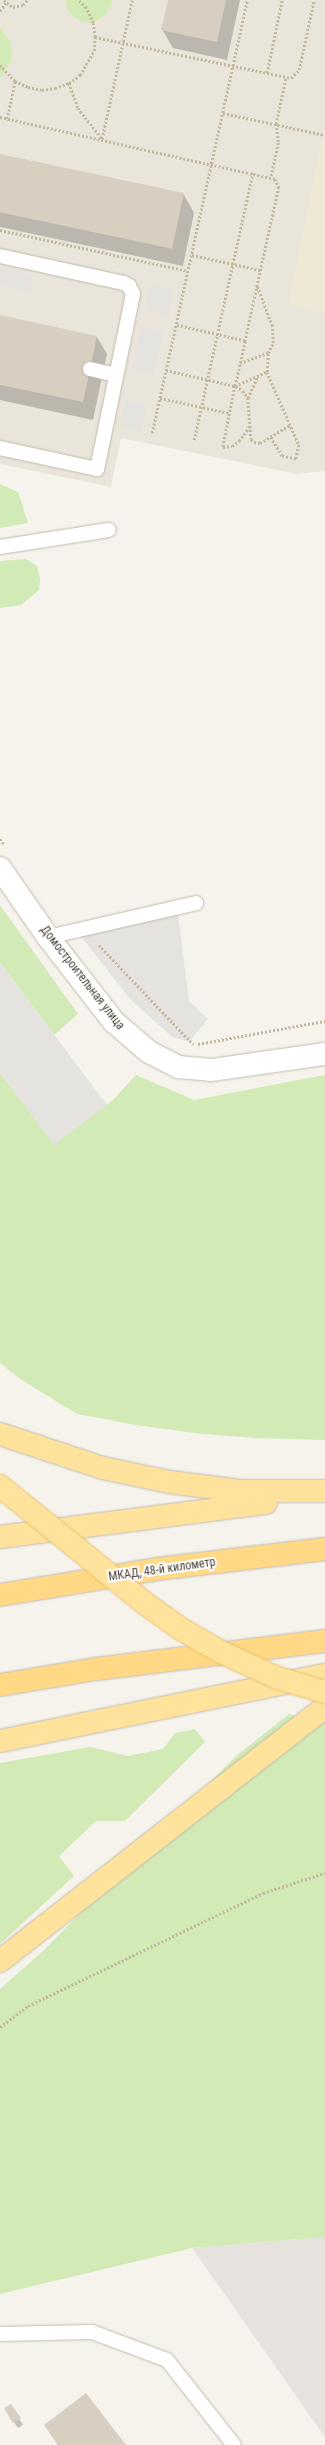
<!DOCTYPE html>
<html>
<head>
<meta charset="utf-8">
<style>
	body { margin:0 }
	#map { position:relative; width:325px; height:2445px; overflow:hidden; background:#f6f3ec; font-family:"Roboto Condensed",sans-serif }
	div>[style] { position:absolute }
	.residential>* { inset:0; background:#eae5da }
	.industrial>* { inset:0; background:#e6e2dd }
	.education>* { inset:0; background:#efe8d6 }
	.green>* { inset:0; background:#d2eab5 }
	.parking>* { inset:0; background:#e5e3e0; transform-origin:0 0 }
	.shadow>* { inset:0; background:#0003 }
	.building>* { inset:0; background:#d8cfc1; transform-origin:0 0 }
	.path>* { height:2.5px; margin-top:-1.25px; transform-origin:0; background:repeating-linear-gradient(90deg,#c4b79f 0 2px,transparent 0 4px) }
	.roads { filter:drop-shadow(0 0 1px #c2bbae) drop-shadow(0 0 1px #c2bbae) }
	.service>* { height:14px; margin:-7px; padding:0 7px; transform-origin:7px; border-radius:7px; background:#fff }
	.minor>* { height:22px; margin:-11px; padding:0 11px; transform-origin:11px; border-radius:11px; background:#fff }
	.primary>* { height:22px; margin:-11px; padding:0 11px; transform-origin:11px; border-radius:11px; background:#ffe39c }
	.trunk>* { height:22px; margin:-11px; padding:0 11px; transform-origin:11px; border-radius:11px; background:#ffd985 }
	.bridges { filter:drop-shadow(0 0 1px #e6c16a) drop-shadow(0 0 1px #e6c16a) }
	.primary-bridge>* { height:22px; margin:-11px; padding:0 11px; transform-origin:11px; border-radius:11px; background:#ffe39c }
	span { translate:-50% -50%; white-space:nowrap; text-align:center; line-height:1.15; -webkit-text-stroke:4px #fff; paint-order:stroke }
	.street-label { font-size:12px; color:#4b4439 }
</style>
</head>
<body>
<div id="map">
	<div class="residential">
		<i style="clip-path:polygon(0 0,325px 0,325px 471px,297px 474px,121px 438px,111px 487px,0 464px)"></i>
	</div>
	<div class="industrial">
		<i style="clip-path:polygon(325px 2237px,325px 2437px,192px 2248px)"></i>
	</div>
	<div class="education">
		<i style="clip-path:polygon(325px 124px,325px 312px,288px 305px)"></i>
	</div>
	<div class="green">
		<i style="clip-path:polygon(66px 0,111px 0,111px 5px,106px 14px,93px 23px,80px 21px,73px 16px,67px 8px)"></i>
		<i style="clip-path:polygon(0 27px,10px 41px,12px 51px,11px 61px,0 78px)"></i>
		<i style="clip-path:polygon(0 484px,18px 492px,28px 523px,0 528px)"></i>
		<i style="clip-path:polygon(26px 559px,37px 566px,40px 579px,39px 590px,21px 605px,0 608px,0 561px)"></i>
		<i style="clip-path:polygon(0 905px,78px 1014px,54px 1035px,0 963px)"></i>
		<i style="clip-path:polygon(0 1073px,54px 1144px,112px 1101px,136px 1075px,194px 1100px,325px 1075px,325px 1440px,254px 1438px,194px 1433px,136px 1425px,77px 1414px,22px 1380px,0 1363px)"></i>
		<i style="clip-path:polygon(289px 1714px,325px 1723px,325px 2237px,192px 2248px,0 2294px,0 1989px,43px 1951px,236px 1756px)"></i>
		<i style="clip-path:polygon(195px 1729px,205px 1742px,125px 1821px,96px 1821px,59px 1856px,74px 1876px,0 1944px,0 1763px,90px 1747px,128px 1756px,163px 1749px,175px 1733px)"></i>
	</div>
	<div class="parking">
		<i style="clip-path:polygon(0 268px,33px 275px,30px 292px,0 285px)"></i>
		<i style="left:150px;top:284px;width:24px;height:27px;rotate:12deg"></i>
		<i style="left:141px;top:326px;width:23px;height:44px;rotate:13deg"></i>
		<i style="left:125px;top:400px;width:23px;height:27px;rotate:13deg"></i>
		<i style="clip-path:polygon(178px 914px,189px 1001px,208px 1019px,189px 1042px,172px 1037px,131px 1000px,75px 929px)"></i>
		<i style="clip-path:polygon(0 963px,107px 1105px,54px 1145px,0 1073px)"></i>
	</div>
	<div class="shadow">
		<i style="clip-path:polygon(169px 0,240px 0,227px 60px,173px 48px,162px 29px)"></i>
		<i style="clip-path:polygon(0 155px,184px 195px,194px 213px,183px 266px,0 227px)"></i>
		<i style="clip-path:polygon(0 316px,97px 337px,107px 354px,93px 420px,0 400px)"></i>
		<i style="clip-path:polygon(11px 2405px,23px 2425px,18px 2428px,9px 2415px)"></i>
		<i style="clip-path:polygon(45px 2426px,124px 2445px,58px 2445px)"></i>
	</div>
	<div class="building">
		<i style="clip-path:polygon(168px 0,226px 0,217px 42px,161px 30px)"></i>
		<i style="left:0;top:154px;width:188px;height:57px;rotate:12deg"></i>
		<i style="clip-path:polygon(0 315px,97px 336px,83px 402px,0 385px)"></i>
		<i style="clip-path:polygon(86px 2393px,126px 2445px,59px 2445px,44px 2425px)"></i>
		<i style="clip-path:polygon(11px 2404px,21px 2418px,13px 2423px,4px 2408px)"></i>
	</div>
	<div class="path">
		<i style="left:4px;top:0;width:11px;rotate:38deg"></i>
		<i style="left:13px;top:7px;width:10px;rotate:-11deg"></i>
		<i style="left:23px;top:5px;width:6px;rotate:-51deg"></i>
		<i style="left:0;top:11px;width:10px;rotate:-53deg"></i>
		<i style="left:95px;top:37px;width:200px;rotate:11.8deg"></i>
		<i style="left:291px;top:78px;width:11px;rotate:-45deg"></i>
		<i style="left:299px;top:70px;width:72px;rotate:-77.9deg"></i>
		<i style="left:0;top:65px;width:22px;rotate:47deg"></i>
		<i style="left:15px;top:81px;width:14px;rotate:25deg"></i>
		<i style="left:28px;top:87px;width:14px;rotate:12deg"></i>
		<i style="left:42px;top:90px;width:13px;rotate:-9deg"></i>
		<i style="left:55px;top:88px;width:15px;rotate:-20deg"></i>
		<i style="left:69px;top:83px;width:14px;rotate:-36deg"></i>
		<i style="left:80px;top:75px;width:28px;rotate:-60deg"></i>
		<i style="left:94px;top:51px;width:14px;rotate:-86deg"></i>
		<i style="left:95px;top:37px;width:14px;rotate:-98deg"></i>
		<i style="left:93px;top:23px;width:17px;rotate:-115deg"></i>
		<i style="left:86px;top:8px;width:11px;rotate:-135deg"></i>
		<i style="left:267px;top:73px;width:75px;rotate:-78.4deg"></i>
		<i style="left:69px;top:83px;width:27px;rotate:70deg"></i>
		<i style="left:78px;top:108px;width:39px;rotate:52deg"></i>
		<i style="left:102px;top:139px;width:142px;rotate:-77.8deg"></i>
		<i style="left:223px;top:113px;width:104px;rotate:12.2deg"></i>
		<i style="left:0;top:117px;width:282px;rotate:12.7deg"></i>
		<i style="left:275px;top:179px;width:9px;rotate:63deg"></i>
		<i style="left:279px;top:187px;width:158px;rotate:102.4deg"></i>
		<i style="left:7px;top:119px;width:39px;rotate:-78deg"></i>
		<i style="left:271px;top:176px;width:35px;rotate:-78deg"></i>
		<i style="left:278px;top:142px;width:18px;rotate:-96deg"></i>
		<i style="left:276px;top:124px;width:48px;rotate:-78deg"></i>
		<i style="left:0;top:230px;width:192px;rotate:12.3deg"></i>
		<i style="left:192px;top:255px;width:70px;rotate:12.4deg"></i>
		<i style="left:240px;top:363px;width:30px;rotate:-20deg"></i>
		<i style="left:268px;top:353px;width:11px;rotate:-63deg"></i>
		<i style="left:273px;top:343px;width:17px;rotate:-93deg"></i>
		<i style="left:272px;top:326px;width:43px;rotate:-110.6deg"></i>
		<i style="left:166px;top:370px;width:71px;rotate:13.1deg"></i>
		<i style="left:235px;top:386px;width:46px;rotate:-77.5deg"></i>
		<i style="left:245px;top:341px;width:71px;rotate:-166.9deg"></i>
		<i style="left:267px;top:372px;width:18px;rotate:-87deg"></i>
		<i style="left:235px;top:386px;width:35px;rotate:-24deg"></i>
		<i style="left:267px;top:372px;width:80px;rotate:66.3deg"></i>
		<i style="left:299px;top:445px;width:14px;rotate:102deg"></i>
		<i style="left:296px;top:459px;width:14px;rotate:-168deg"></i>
		<i style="left:282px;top:456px;width:22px;rotate:-122deg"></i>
		<i style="left:235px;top:386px;width:62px;rotate:101.1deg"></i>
		<i style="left:223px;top:447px;width:9px;rotate:-6deg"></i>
		<i style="left:232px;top:446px;width:9px;rotate:-36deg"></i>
		<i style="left:239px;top:441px;width:17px;rotate:-54deg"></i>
		<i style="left:236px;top:386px;width:9px;rotate:36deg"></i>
		<i style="left:243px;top:391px;width:9px;rotate:54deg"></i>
		<i style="left:248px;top:398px;width:41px;rotate:85.8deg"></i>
		<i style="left:251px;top:439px;width:4px;rotate:45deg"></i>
		<i style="left:254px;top:442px;width:6px;rotate:9deg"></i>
		<i style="left:260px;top:443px;width:35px;rotate:-31deg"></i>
		<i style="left:160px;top:398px;width:71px;rotate:12.3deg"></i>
		<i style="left:248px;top:398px;width:24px;rotate:-66deg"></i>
		<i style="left:152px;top:433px;width:443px;rotate:-77.6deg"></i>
		<i style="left:194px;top:440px;width:274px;rotate:-77.6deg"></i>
		<i style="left:0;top:839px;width:6px;rotate:51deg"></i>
		<i style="left:99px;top:945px;width:137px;rotate:46.5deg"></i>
		<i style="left:198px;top:1044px;width:129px;rotate:-10.3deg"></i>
		<i style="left:0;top:2027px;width:35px;rotate:-37deg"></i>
		<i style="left:28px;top:2006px;width:261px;rotate:-25.7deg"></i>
		<i style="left:263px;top:1893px;width:65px;rotate:-17.9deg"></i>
	</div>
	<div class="roads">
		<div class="service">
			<i style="left:0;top:256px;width:127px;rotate:12.3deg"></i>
			<i style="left:124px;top:283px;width:6px;rotate:31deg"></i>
			<i style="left:129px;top:286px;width:9px;rotate:63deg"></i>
			<i style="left:133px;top:294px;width:179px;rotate:101.6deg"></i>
			<i style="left:97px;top:469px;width:99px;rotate:-167.8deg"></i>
			<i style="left:90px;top:369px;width:27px;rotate:13deg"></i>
			<i style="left:0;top:547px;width:110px;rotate:-8.9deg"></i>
			<i style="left:48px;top:937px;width:152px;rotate:-12.9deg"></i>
			<i style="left:0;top:2334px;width:92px;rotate:-1.2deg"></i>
			<i style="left:92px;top:2332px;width:80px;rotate:20.5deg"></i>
			<i style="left:167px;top:2360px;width:108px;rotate:51.8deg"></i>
		</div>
		<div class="minor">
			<i style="left:0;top:868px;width:84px;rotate:55.2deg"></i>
			<i style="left:48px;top:937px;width:108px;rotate:52.2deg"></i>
			<i style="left:114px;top:1022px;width:46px;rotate:40.6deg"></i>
			<i style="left:149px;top:1052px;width:33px;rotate:27deg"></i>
			<i style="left:178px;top:1067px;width:33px;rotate:5deg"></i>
			<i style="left:211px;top:1070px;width:115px;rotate:-8deg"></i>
		</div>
		<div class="primary">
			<i style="left:0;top:1434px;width:108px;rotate:18.3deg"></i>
			<i style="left:103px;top:1468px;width:68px;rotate:11.8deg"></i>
			<i style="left:170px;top:1482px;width:70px;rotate:7.4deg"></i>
			<i style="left:239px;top:1491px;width:86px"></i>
			<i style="left:0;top:1537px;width:268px;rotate:-7.3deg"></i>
			<i style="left:0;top:1741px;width:332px;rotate:-11.5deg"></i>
			<i style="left:0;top:1961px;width:412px;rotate:-38deg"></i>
		</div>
		<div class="trunk">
			<i style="left:0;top:1595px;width:159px;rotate:-9.4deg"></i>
			<i style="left:157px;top:1569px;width:169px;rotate:-6.8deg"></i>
			<i style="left:0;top:1685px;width:97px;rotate:-9.5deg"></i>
			<i style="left:96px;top:1669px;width:231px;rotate:-7deg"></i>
		</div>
	</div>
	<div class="bridges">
		<div class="primary-bridge">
			<i style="left:0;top:1486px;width:184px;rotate:39deg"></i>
			<i style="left:143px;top:1602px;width:47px;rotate:35.4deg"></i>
			<i style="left:181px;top:1629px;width:44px;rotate:30.1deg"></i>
			<i style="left:219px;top:1651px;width:62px;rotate:24.9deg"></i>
			<i style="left:275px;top:1677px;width:52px;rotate:16.7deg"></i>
		</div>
	</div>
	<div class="street-label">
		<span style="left:82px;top:978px;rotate:52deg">Домостроительная улица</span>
		<span style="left:162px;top:1570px;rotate:-8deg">МКАД, 48-й километр</span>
	</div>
</div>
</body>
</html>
